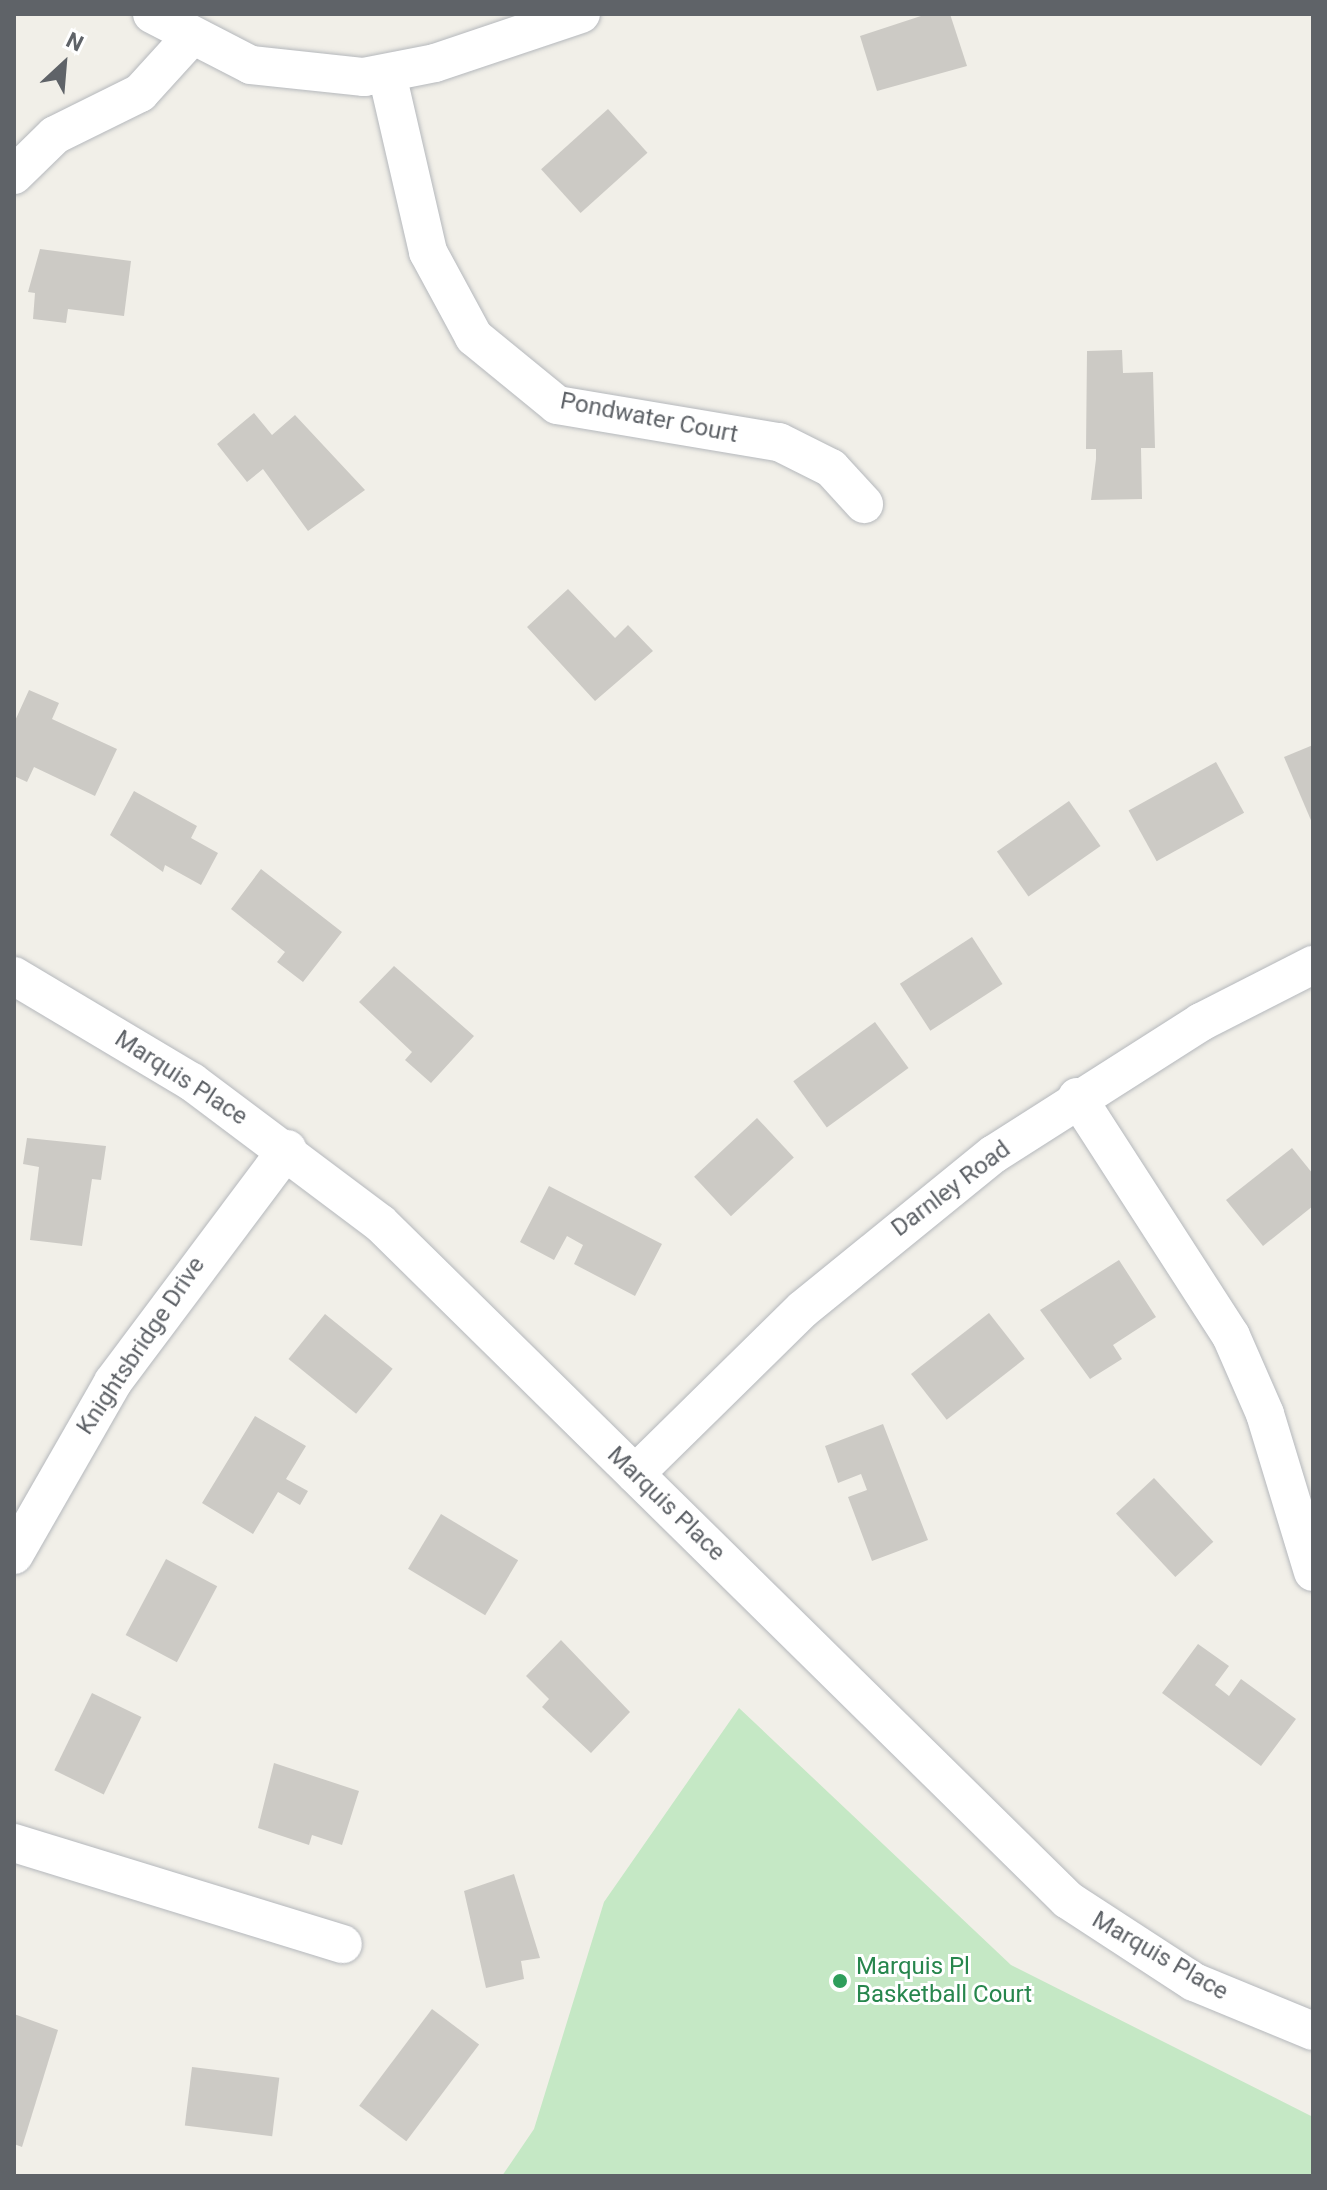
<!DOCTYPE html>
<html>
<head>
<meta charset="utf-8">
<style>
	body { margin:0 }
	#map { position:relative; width:1327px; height:2190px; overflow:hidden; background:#f1efe8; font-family:Roboto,sans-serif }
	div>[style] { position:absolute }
	.green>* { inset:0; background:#c5e8c5 }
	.building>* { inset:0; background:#cccac5; transform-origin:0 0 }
	.roads { filter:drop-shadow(0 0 2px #b5b8bc) drop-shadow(0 0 2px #b5b8bc) }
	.minor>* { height:38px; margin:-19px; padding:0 19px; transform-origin:19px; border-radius:19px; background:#fff }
	.dots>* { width:22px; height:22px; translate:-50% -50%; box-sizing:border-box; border:4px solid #fff; border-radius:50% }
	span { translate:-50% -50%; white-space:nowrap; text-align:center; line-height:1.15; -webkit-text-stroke:6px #fff; paint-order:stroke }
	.street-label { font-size:24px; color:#5f6368 }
	.leisure-label { font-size:24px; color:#27864d }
	.left { translate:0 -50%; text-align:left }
	.frame { position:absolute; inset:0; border:16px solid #5f6368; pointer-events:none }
	.north { position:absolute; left:24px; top:24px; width:80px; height:80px; -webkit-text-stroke:6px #fff; paint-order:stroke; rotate:26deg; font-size:22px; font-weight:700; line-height:32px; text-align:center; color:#5f6368 }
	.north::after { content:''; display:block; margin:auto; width:28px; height:36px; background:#5f6368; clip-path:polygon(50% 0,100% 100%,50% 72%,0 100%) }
</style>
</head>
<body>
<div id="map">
	<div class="green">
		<i style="clip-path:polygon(739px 1708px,1011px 1965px,1313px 2117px,1313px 2176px,502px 2176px,534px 2129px,604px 1902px)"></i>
	</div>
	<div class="building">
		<i style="clip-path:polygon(927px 14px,950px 14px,967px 66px,877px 91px,860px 36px)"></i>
		<i style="left:608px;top:109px;width:59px;height:90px;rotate:48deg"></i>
		<i style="clip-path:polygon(40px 249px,131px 261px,124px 316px,68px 309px,66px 323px,33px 319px,35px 293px,28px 292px)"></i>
		<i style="clip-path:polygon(1122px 350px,1123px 373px,1153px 372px,1155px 448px,1141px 448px,1142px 499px,1091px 500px,1096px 459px,1096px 449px,1086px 449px,1087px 351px)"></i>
		<i style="clip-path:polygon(254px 413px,272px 435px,295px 415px,365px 490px,308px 531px,263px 469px,247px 482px,217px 444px)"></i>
		<i style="clip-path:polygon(568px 589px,615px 638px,628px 625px,653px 651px,595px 701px,527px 627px)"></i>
		<i style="clip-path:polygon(29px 690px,59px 703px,52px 719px,117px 749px,95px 796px,34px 767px,27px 782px,14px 776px,14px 723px)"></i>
		<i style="clip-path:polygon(1313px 745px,1313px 825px,1284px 757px)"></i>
		<i style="left:1216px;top:762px;width:58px;height:100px;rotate:61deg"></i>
		<i style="clip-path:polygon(134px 791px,197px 826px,191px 838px,218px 853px,201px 885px,165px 865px,163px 872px,110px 835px)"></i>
		<i style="left:1069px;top:801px;width:55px;height:88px;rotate:55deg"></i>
		<i style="clip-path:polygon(261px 869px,342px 932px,303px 982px,277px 962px,285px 952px,231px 909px)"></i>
		<i style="left:972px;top:937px;width:56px;height:86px;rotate:57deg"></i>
		<i style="clip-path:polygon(394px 966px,474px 1036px,431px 1083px,405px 1060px,412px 1052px,359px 1002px)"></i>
		<i style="left:875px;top:1022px;width:57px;height:101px;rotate:54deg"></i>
		<i style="left:757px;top:1118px;width:54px;height:86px;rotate:47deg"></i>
		<i style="clip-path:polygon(27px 1138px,106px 1146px,101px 1180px,92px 1179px,82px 1246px,30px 1240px,39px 1167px,23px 1164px)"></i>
		<i style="clip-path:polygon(1292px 1148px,1313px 1174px,1313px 1206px,1263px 1246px,1226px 1200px)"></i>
		<i style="clip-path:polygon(549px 1186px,662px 1244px,635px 1296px,574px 1264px,583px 1245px,567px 1236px,554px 1260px,520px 1242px)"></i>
		<i style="clip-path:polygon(1119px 1260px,1156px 1317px,1113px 1345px,1122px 1359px,1090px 1379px,1040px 1310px)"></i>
		<i style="left:989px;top:1313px;width:58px;height:99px;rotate:52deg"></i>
		<i style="left:325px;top:1314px;width:87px;height:58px;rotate:39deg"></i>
		<i style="clip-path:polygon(255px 1416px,306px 1446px,286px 1479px,308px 1491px,300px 1505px,278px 1492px,253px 1534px,202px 1503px)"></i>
		<i style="clip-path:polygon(883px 1424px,928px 1540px,872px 1561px,848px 1497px,867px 1490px,861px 1474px,838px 1483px,825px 1446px)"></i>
		<i style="left:1154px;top:1478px;width:87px;height:52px;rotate:47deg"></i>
		<i style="left:441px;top:1514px;width:90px;height:64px;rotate:31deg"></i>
		<i style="left:166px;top:1559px;width:58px;height:86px;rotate:28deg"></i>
		<i style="clip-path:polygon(561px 1640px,630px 1712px,591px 1753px,542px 1707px,549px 1699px,526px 1676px)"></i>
		<i style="clip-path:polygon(1198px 1644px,1229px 1666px,1215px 1685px,1229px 1696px,1241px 1679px,1296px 1719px,1261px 1766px,1162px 1693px)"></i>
		<i style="left:92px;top:1693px;width:55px;height:86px;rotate:26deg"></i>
		<i style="clip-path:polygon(274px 1763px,359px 1791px,342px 1845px,312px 1835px,309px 1845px,258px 1828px)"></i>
		<i style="clip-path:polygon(514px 1874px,540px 1958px,521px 1961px,524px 1979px,486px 1988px,464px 1891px)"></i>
		<i style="left:432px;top:2009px;width:59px;height:121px;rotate:37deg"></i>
		<i style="clip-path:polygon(14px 2014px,58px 2030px,22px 2147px,14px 2144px)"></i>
		<i style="left:192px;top:2067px;width:88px;height:59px;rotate:7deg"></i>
	</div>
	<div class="roads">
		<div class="minor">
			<i style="left:152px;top:14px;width:111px;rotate:27.3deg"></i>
			<i style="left:251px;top:65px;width:114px;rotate:6.1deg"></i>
			<i style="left:364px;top:77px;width:72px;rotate:-11.2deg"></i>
			<i style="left:435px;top:63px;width:154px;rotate:-18.6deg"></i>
			<i style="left:387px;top:74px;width:183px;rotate:77deg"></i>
			<i style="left:428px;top:252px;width:97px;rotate:61.6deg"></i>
			<i style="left:474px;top:337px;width:107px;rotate:39.3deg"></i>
			<i style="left:557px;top:405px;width:225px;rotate:9.5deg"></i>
			<i style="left:779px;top:442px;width:58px;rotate:26.6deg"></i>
			<i style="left:831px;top:468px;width:49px;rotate:47.5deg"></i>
			<i style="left:14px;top:175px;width:57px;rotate:-44.3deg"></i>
			<i style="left:55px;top:135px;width:95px;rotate:-26.3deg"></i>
			<i style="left:140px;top:93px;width:74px;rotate:-47.7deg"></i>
			<i style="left:14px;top:976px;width:207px;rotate:30.8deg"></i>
			<i style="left:192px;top:1082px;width:235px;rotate:36.9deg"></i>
			<i style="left:380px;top:1223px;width:965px;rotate:44.54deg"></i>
			<i style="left:1068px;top:1900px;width:150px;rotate:33.1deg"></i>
			<i style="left:1194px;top:1982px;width:129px;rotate:22.4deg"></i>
			<i style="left:1077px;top:1097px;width:284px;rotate:57.2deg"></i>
			<i style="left:1231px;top:1336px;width:85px;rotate:66.4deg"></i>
			<i style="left:1265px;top:1414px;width:165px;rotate:73.1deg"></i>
			<i style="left:635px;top:1474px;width:235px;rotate:-44.5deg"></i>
			<i style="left:803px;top:1309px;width:246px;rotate:-39.1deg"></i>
			<i style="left:994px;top:1154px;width:246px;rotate:-32.5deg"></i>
			<i style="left:1201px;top:1022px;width:126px;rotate:-27deg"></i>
			<i style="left:14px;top:1555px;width:199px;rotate:-60.2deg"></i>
			<i style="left:113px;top:1382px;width:291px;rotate:-53.2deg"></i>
			<i style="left:14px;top:1843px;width:344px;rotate:17.1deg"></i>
		</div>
	</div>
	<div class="dots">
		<i style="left:840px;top:1981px;background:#2e9e5b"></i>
	</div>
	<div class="street-label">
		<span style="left:649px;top:418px;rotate:11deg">Pondwater Court</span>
		<span style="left:181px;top:1078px;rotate:33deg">Marquis Place</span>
		<span style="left:951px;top:1189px;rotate:-37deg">Darnley Road</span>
		<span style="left:141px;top:1346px;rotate:-56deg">Knightsbridge Drive</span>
		<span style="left:666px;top:1504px;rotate:44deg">Marquis Place</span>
		<span style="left:1160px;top:1956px;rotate:30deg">Marquis Place</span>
	</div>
	<div class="leisure-label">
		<span class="left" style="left:856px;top:1981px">Marquis Pl<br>Basketball Court</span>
	</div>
	<div class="frame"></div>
	<div class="north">N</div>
</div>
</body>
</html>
